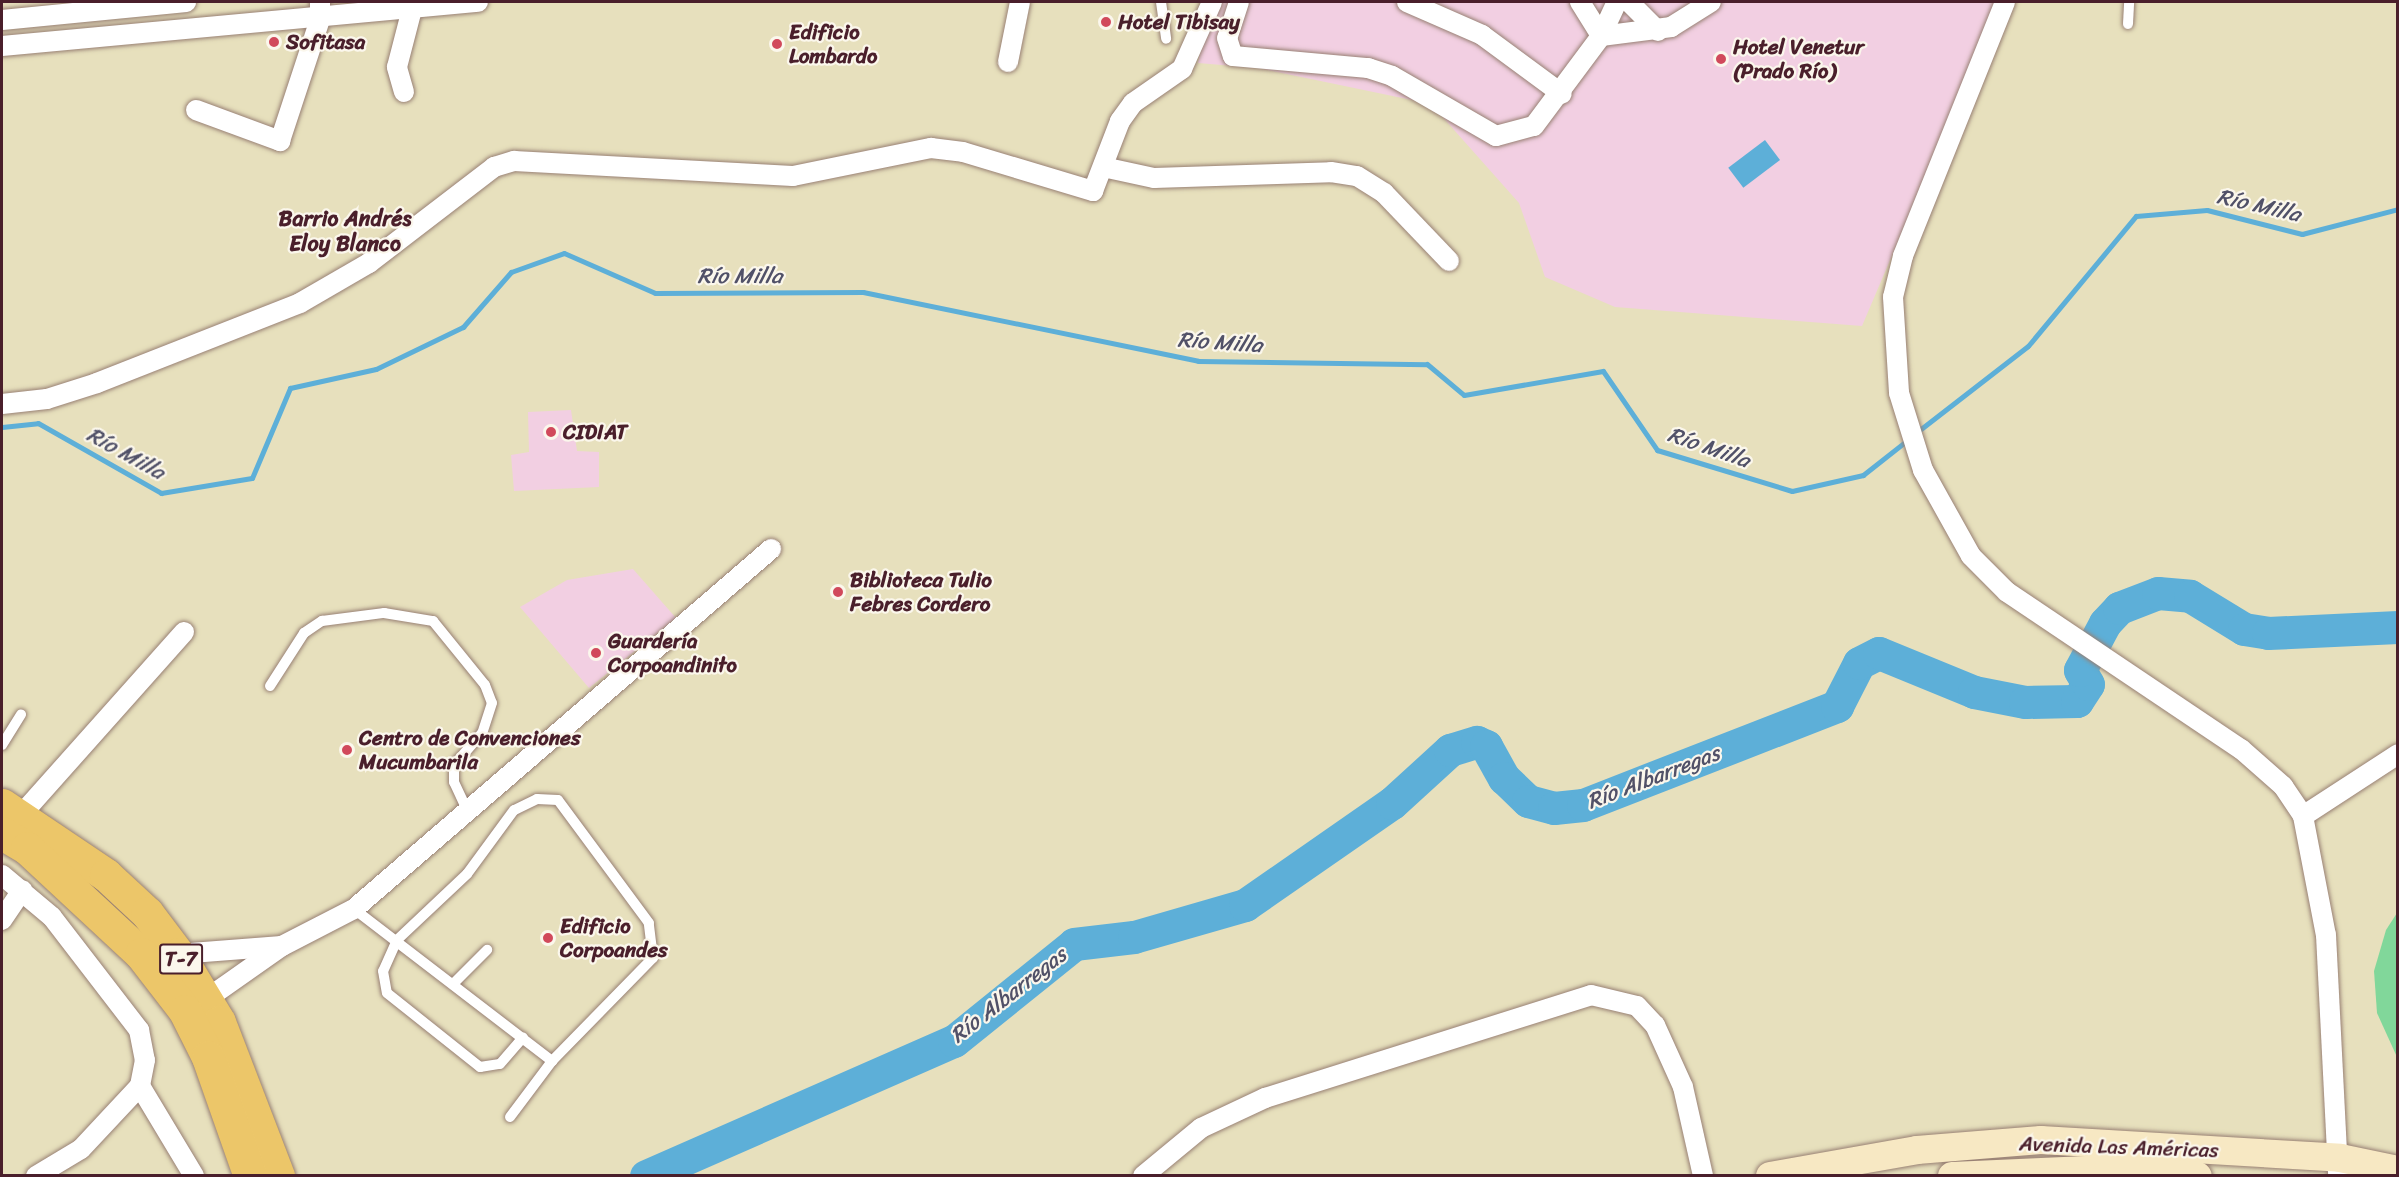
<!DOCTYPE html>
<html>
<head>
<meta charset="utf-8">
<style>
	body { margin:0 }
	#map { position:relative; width:2399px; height:1177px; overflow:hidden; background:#e7e0bd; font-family:Sriracha,sans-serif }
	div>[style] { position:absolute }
	.built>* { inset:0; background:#f2cfe2 }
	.green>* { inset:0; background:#81d79a }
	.water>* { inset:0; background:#5dafd8; transform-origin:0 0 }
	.stream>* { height:5px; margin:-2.5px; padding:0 2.5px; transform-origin:2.5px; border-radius:2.5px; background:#5dafd8 }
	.river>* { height:33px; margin:-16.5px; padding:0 16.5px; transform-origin:16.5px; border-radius:16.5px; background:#5dafd8 }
	.roads { filter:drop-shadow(0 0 2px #988074) drop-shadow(0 0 2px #988074) }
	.lane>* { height:10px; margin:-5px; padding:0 5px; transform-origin:5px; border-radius:5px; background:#fff }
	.street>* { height:20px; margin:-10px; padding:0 10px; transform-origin:10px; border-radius:10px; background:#fff }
	.secondary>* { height:28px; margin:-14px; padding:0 14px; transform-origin:14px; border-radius:14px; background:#f7e8c3 }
	.highway>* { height:33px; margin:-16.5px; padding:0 16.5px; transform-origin:16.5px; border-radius:16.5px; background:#ecc669 }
	.dots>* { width:16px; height:16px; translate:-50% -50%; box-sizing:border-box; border:3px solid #fbf7ec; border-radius:50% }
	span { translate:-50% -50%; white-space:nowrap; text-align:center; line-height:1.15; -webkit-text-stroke:4.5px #fbf7ec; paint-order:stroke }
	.shield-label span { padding:2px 4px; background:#fbf7ec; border:2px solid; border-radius:4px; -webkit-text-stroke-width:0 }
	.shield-label { font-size:20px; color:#4a1f2b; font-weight:700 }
	.poi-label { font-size:21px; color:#4a1f2b; font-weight:700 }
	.left { translate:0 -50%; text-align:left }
	.street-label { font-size:21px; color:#4a1f2b }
	.water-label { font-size:22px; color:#515168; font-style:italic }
	.neighbourhood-label { font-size:22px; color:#4a1f2b; font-weight:700 }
	.frame { position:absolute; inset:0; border:3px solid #4a1f2b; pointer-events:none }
</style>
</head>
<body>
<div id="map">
	<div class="built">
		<i style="clip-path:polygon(1210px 2px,2000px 2px,1862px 326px,1615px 307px,1545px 277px,1519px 203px,1431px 104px,1258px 68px,1198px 63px)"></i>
		<i style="clip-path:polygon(571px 410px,577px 451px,599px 452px,599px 487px,514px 491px,511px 455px,529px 452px,528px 412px)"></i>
		<i style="clip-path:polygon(633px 569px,676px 618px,589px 688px,520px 607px,567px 580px)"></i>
	</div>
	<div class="green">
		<i style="clip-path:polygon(2397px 913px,2397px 1057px,2377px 1013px,2374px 971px,2386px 930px)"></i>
	</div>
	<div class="water">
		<i style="left:1765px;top:140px;width:25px;height:46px;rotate:53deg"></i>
	</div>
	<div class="stream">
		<i style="left:2px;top:427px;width:36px;rotate:-6deg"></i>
		<i style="left:38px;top:423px;width:142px;rotate:29.6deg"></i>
		<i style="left:161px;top:493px;width:92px;rotate:-9.4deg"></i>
		<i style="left:252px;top:478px;width:98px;rotate:-67.1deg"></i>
		<i style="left:290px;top:388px;width:88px;rotate:-12.5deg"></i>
		<i style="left:376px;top:369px;width:97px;rotate:-25.8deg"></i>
		<i style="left:463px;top:327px;width:73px;rotate:-48.9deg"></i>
		<i style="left:511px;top:272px;width:56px;rotate:-19.7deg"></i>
		<i style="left:564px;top:253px;width:99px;rotate:23.7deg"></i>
		<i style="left:655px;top:293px;width:208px;rotate:-0.3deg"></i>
		<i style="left:863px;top:292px;width:342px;rotate:11.6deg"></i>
		<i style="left:1198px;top:361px;width:229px;rotate:0.8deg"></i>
		<i style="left:1427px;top:364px;width:48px;rotate:40deg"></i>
		<i style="left:1464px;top:395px;width:141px;rotate:-9.8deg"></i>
		<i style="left:1603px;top:371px;width:96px;rotate:55.6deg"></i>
		<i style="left:1657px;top:450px;width:141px;rotate:16.9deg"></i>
		<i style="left:1792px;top:491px;width:73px;rotate:-12.7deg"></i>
		<i style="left:1863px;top:475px;width:60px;rotate:-38.2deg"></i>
		<i style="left:1917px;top:432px;width:140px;rotate:-37.8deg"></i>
		<i style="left:2028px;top:346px;width:169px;rotate:-50.3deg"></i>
		<i style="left:2136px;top:216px;width:71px;rotate:-4.8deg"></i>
		<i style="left:2207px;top:210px;width:98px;rotate:14.2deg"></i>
		<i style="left:2302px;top:234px;width:99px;rotate:-14.6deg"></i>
	</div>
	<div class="river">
		<i style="left:646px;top:1176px;width:336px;rotate:-23.7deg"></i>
		<i style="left:954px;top:1041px;width:154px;rotate:-38.9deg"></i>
		<i style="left:1074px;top:944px;width:60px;rotate:-6.7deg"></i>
		<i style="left:1134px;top:937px;width:116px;rotate:-16.1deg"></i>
		<i style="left:1245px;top:905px;width:179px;rotate:-34.8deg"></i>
		<i style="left:1392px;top:803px;width:79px;rotate:-42.4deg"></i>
		<i style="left:1450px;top:750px;width:28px;rotate:-17deg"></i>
		<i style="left:1477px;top:742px;width:10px;rotate:24deg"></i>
		<i style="left:1486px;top:746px;width:37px;rotate:61deg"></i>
		<i style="left:1504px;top:778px;width:33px;rotate:44deg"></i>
		<i style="left:1528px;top:801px;width:27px;rotate:15deg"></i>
		<i style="left:1554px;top:808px;width:29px;rotate:-6deg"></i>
		<i style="left:1583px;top:805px;width:273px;rotate:-21.3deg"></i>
		<i style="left:1837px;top:706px;width:48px;rotate:-62.9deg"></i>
		<i style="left:1859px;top:663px;width:22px;rotate:-27deg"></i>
		<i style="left:1879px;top:653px;width:103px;rotate:22.3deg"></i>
		<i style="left:1974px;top:692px;width:52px;rotate:11.1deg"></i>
		<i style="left:2025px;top:702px;width:52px;rotate:-1.1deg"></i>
		<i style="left:2077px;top:701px;width:20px;rotate:-57deg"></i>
		<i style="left:2088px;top:684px;width:16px;rotate:-120deg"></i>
		<i style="left:2080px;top:670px;width:53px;rotate:-62deg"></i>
		<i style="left:2105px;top:623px;width:21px;rotate:-47deg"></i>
		<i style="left:2119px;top:608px;width:42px;rotate:-21deg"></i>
		<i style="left:2158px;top:593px;width:32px;rotate:5deg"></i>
		<i style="left:2190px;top:596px;width:63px;rotate:31.4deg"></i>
		<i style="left:2244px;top:629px;width:24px;rotate:9deg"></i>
		<i style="left:2268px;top:633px;width:130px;rotate:-2.6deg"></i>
	</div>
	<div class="roads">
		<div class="lane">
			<i style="left:1161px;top:2px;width:37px;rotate:82deg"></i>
			<i style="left:2128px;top:24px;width:22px;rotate:-87deg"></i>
			<i style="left:270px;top:686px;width:63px;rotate:-57.3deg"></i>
			<i style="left:304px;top:633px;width:22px;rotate:-34deg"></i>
			<i style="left:322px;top:621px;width:63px;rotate:-7.4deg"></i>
			<i style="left:384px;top:613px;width:50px;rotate:9.3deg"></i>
			<i style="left:433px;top:621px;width:82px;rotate:50.9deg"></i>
			<i style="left:485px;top:685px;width:19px;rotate:69deg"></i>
			<i style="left:492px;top:703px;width:32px;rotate:108deg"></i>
			<i style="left:482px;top:733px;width:43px;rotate:131.2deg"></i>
			<i style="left:454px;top:765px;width:17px;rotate:90deg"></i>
			<i style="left:454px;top:782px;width:33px;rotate:65deg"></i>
			<i style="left:2px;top:745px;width:36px;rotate:-58deg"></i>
			<i style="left:354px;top:909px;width:250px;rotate:37.5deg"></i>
			<i style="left:454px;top:983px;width:47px;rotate:-45deg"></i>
			<i style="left:510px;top:1117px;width:70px;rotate:-53.1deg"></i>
			<i style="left:552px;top:1061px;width:144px;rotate:-45.6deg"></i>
			<i style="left:653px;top:958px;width:35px;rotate:-97deg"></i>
			<i style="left:649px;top:923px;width:153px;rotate:-126.5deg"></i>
			<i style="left:558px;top:800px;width:21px;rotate:-177deg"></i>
			<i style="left:537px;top:799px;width:25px;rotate:154deg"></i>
			<i style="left:514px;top:810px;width:79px;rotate:126.3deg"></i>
			<i style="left:467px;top:874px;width:96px;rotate:136.7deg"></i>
			<i style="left:397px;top:940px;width:34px;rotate:114deg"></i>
			<i style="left:383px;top:971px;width:22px;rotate:80deg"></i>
			<i style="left:387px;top:993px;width:119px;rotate:38.5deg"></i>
			<i style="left:480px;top:1067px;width:20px;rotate:-9deg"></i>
			<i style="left:500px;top:1064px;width:35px;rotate:-49deg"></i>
		</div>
		<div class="street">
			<i style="left:1239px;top:2px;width:38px;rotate:108deg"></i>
			<i style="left:1227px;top:38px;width:19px;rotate:72deg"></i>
			<i style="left:1233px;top:56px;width:136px;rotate:5.1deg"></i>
			<i style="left:1368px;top:68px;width:25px;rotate:18deg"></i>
			<i style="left:1392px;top:76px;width:120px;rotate:30deg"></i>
			<i style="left:1496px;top:136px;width:39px;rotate:-15deg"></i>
			<i style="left:1534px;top:126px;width:112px;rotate:-53.3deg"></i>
			<i style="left:1601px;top:36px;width:38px;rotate:-65deg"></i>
			<i style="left:1407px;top:2px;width:82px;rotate:23.7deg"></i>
			<i style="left:1482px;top:35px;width:99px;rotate:36.4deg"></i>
			<i style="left:1580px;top:2px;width:40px;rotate:58deg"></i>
			<i style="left:1629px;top:2px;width:41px;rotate:45deg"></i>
			<i style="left:2005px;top:2px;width:274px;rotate:111.9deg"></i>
			<i style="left:1903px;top:256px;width:42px;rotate:103.7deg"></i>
			<i style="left:1893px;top:297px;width:96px;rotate:86.4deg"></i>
			<i style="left:1899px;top:393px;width:81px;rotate:72.7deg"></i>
			<i style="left:1923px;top:470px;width:98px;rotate:60.8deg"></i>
			<i style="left:1971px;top:556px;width:51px;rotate:45deg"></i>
			<i style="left:2007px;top:592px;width:282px;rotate:33.9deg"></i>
			<i style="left:2241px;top:749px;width:56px;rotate:41.4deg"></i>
			<i style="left:2283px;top:786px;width:36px;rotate:56deg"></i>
			<i style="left:2303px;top:816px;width:121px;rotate:79.1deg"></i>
			<i style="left:2326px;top:935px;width:241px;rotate:87.1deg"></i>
			<i style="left:2px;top:20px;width:185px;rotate:-5.6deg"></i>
			<i style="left:1601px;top:36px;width:71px;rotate:-7.3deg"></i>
			<i style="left:1671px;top:27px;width:47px;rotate:-32deg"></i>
			<i style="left:2px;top:46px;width:478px;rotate:-5.3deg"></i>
			<i style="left:1008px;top:62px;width:61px;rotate:-78.7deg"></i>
			<i style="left:404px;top:92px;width:26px;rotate:-106deg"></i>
			<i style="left:397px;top:67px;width:60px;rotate:-75.5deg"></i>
			<i style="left:196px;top:110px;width:90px;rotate:20.3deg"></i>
			<i style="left:280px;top:141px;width:128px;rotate:-71.8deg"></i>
			<i style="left:320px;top:19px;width:17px;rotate:-90deg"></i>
			<i style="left:1103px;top:167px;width:52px;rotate:12.2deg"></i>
			<i style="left:1154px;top:178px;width:177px;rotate:-1.9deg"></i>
			<i style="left:1331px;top:172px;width:26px;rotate:9deg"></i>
			<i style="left:1357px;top:176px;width:32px;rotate:32deg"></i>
			<i style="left:1384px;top:193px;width:94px;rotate:46.3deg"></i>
			<i style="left:2px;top:404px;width:45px;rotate:-6.3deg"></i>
			<i style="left:47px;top:399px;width:52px;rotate:-17.7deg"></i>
			<i style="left:97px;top:383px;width:218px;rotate:-21.5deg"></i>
			<i style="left:300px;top:303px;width:80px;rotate:-30.1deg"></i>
			<i style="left:369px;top:263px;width:158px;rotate:-37.5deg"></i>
			<i style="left:494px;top:167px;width:21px;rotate:-17deg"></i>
			<i style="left:514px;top:161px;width:279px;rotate:3.1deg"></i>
			<i style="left:793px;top:176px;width:141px;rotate:-11.5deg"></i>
			<i style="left:931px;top:148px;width:32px;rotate:7deg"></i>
			<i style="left:963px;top:152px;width:136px;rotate:16.7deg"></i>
			<i style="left:1093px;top:191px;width:75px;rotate:-68.9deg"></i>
			<i style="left:1120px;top:121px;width:22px;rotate:-54deg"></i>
			<i style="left:1133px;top:103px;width:60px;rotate:-34.8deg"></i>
			<i style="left:1182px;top:69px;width:73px;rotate:-65.9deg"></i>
			<i style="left:21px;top:815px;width:245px;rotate:-48.3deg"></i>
			<i style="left:2303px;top:816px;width:113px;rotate:-33.1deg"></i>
			<i style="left:2px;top:875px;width:65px;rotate:40deg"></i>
			<i style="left:52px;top:917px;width:143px;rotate:52.4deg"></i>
			<i style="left:139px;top:1030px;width:31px;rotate:79deg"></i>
			<i style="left:145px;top:1060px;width:26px;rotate:101deg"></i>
			<i style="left:140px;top:1086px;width:105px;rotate:59deg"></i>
			<i style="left:2px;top:920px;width:36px;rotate:-56deg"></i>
			<i style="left:178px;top:954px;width:104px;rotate:-4.4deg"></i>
			<i style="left:198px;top:1005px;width:103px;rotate:-35.1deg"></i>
			<i style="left:282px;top:946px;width:81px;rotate:-27.2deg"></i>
			<i style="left:354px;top:909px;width:551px;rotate:-40.8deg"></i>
			<i style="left:36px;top:1176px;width:52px;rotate:-31deg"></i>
			<i style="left:81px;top:1149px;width:86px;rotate:-46.9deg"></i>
			<i style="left:1143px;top:1176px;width:75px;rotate:-39.6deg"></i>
			<i style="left:1201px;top:1128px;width:71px;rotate:-25.1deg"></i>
			<i style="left:1265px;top:1098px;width:342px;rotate:-17.5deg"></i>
			<i style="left:1591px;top:995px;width:47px;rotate:13.4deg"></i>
			<i style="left:1637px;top:1006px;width:26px;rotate:47deg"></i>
			<i style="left:1655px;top:1025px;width:68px;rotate:65.7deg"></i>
			<i style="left:1683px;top:1087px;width:91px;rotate:77.3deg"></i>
		</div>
		<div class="secondary">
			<i style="left:1770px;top:1176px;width:149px;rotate:-10deg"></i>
			<i style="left:1917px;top:1150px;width:124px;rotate:-4.6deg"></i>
			<i style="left:2041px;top:1140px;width:300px;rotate:3.4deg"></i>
			<i style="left:2340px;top:1158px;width:59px;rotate:11.7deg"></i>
			<i style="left:1952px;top:1176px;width:157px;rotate:-2.6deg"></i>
			<i style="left:2109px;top:1169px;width:89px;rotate:4.5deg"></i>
		</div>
		<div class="highway">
			<i style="left:2px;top:805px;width:125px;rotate:33.9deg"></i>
			<i style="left:106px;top:875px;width:56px;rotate:42.8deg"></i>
			<i style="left:147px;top:913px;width:51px;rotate:52.9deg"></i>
			<i style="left:178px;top:954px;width:79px;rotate:58.9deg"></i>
			<i style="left:219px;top:1022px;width:165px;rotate:69deg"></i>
			<i style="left:2px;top:833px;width:29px;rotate:31deg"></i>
			<i style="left:27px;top:848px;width:156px;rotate:42.9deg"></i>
			<i style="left:141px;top:954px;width:72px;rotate:52.3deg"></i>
			<i style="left:185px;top:1011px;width:51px;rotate:63.4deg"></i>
			<i style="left:208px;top:1057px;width:126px;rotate:70.6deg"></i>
		</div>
	</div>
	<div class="dots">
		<i style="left:1106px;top:22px;background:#d1495b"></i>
		<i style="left:274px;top:42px;background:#d1495b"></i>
		<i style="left:777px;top:44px;background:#d1495b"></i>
		<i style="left:1721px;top:59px;background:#d1495b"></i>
		<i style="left:551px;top:432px;background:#d1495b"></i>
		<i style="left:838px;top:592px;background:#d1495b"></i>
		<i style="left:596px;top:653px;background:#d1495b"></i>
		<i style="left:347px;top:750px;background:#d1495b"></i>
		<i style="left:548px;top:938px;background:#d1495b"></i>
	</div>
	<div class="shield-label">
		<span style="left:181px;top:959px">T-7</span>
	</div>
	<div class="poi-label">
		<span class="left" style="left:1118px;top:22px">Hotel Tibisay</span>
		<span class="left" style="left:789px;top:44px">Edificio<br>Lombardo</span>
		<span class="left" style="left:286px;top:42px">Sofitasa</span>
		<span class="left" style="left:1733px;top:59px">Hotel Venetur<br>(Prado Río)</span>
		<span class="left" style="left:563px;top:432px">CIDIAT</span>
		<span class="left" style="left:850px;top:592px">Biblioteca Tulio<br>Febres Cordero</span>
		<span class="left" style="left:608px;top:653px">Guardería<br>Corpoandinito</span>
		<span class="left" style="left:359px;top:750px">Centro de Convenciones<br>Mucumbarila</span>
		<span class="left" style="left:560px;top:938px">Edificio<br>Corpoandes</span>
	</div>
	<div class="street-label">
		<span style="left:2119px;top:1147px;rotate:2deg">Avenida Las Américas</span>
	</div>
	<div class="water-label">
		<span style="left:2259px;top:205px;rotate:13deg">Río Milla</span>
		<span style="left:740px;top:276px">Río Milla</span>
		<span style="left:1220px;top:342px;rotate:4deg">Río Milla</span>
		<span style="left:1709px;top:447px;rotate:19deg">Río Milla</span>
		<span style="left:126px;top:453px;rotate:29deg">Río Milla</span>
		<span style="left:1653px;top:777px;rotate:-21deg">Río Albarregas</span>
		<span style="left:1008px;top:995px;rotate:-38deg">Río Albarregas</span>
	</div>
	<div class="neighbourhood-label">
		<span style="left:345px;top:231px">Barrio Andrés<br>Eloy Blanco</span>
	</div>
	<div class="frame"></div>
</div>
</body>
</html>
